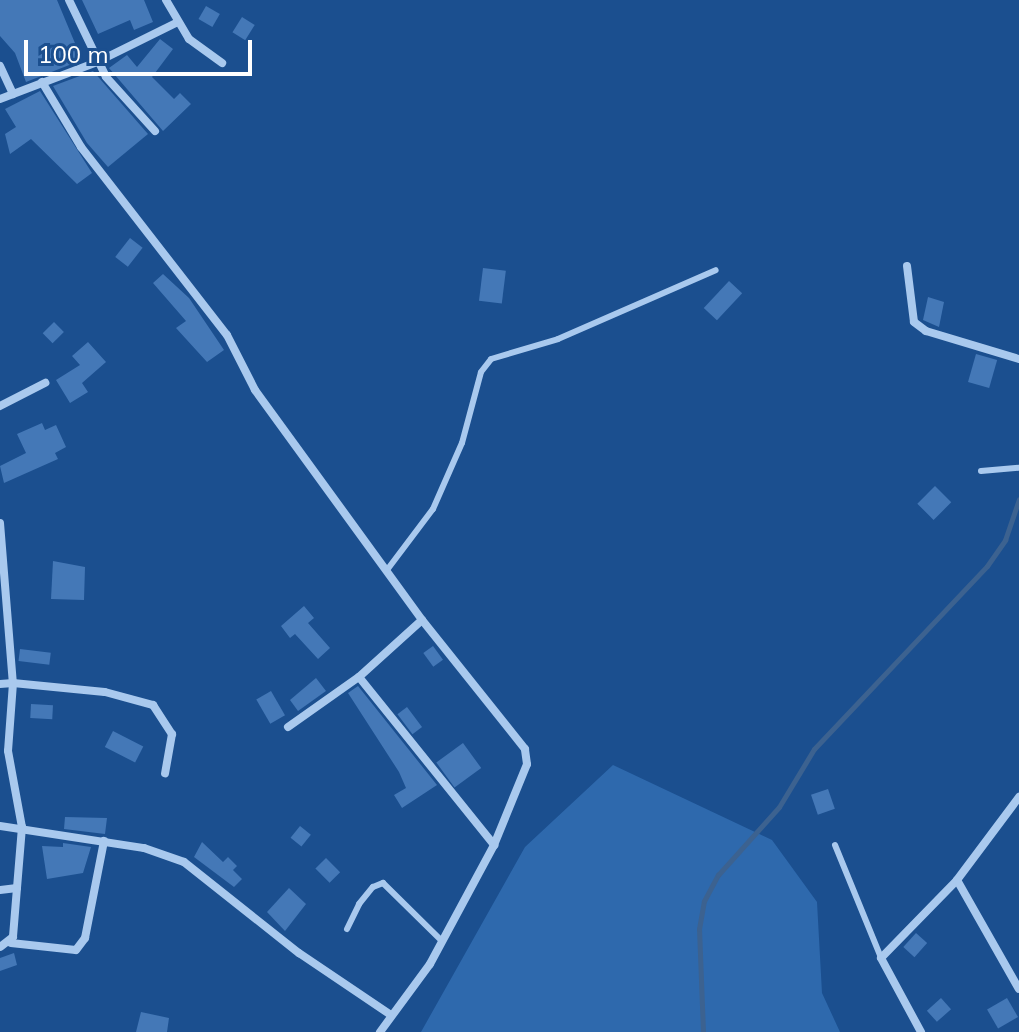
<!DOCTYPE html>
<html>
<head>
<meta charset="utf-8">
<style>
	body { margin:0 }
	#map { position:relative; width:1019px; height:1032px; overflow:hidden; background:#1b4f8f; font-family:Mulish,sans-serif }
	div>[style] { position:absolute }
	.green>* { inset:0; background:#2e69ad }
	.stream>* { height:5px; margin:-2.5px; padding:0 2.5px; transform-origin:2.5px; border-radius:2.5px; background:#3c6290 }
	.building>* { inset:0; background:#4478b7; transform-origin:0 0 }
	.lane>* { height:6px; margin:-3px; padding:0 3px; transform-origin:3px; border-radius:3px; background:#a9c9ee }
	.street>* { height:8px; margin:-4px; padding:0 4px; transform-origin:4px; border-radius:4px; background:#a9c9ee }
	span { translate:-50% -50%; white-space:nowrap; text-align:center; line-height:1.15; -webkit-text-stroke:6px #1b4f8f; paint-order:stroke }
	.scale { position:absolute; left:24px; top:40px; width:228px; height:36px; box-sizing:border-box; border:4px solid #fff; border-top:0; padding-left:10px; font-size:24px; line-height:28px; white-space:nowrap; color:#fff; -webkit-text-stroke:6px #1b4f8f; paint-order:stroke }
</style>
</head>
<body>
<div id="map">
	<div class="green">
		<i style="clip-path:polygon(613px 765px,772px 840px,817px 902px,822px 993px,840px 1032px,421px 1032px,525px 847px)"></i>
	</div>
	<div class="stream">
		<i style="left:703px;top:1032px;width:103px;rotate:-92.2deg"></i>
		<i style="left:699px;top:929px;width:28px;rotate:-80deg"></i>
		<i style="left:704px;top:901px;width:30px;rotate:-62deg"></i>
		<i style="left:718px;top:875px;width:91px;rotate:-48.1deg"></i>
		<i style="left:779px;top:807px;width:68px;rotate:-58.9deg"></i>
		<i style="left:814px;top:749px;width:252px;rotate:-46.6deg"></i>
		<i style="left:987px;top:566px;width:32px;rotate:-55deg"></i>
		<i style="left:1005px;top:540px;width:43px;rotate:-71.1deg"></i>
	</div>
	<div class="building">
		<i style="clip-path:polygon(0 0,57px 0,82px 60px,26px 82px,15px 53px,0 36px)"></i>
		<i style="clip-path:polygon(82px 0,144px 0,153px 22px,134px 30px,130px 20px,98px 34px)"></i>
		<i style="left:206px;top:6px;width:16px;height:15px;rotate:30deg"></i>
		<i style="left:242px;top:17px;width:15px;height:18px;rotate:32deg"></i>
		<i style="clip-path:polygon(160px 39px,173px 49px,152px 77px,174px 99px,180px 93px,191px 104px,163px 131px,109px 68px,127px 55px,137px 67px)"></i>
		<i style="clip-path:polygon(93px 71px,148px 134px,108px 167px,87px 143px,53px 86px)"></i>
		<i style="clip-path:polygon(40px 91px,92px 173px,77px 184px,31px 139px,10px 154px,5px 134px,16px 127px,5px 109px)"></i>
		<i style="left:130px;top:238px;width:16px;height:24px;rotate:38deg"></i>
		<i style="left:483px;top:268px;width:23px;height:33px;rotate:7deg"></i>
		<i style="clip-path:polygon(163px 274px,189px 298px,224px 350px,207px 362px,176px 328px,186px 321px,153px 283px)"></i>
		<i style="left:729px;top:281px;width:18px;height:37px;rotate:43deg"></i>
		<i style="clip-path:polygon(928px 297px,944px 302px,939px 327px,923px 320px)"></i>
		<i style="left:54px;top:322px;width:14px;height:16px;rotate:45deg"></i>
		<i style="clip-path:polygon(88px 342px,106px 362px,82px 383px,88px 392px,70px 403px,56px 380px,80px 365px,72px 356px)"></i>
		<i style="left:976px;top:354px;width:22px;height:29px;rotate:16deg"></i>
		<i style="clip-path:polygon(42px 423px,45px 430px,56px 425px,66px 447px,55px 453px,58px 459px,4px 483px,0 466px,26px 453px,17px 434px)"></i>
		<i style="left:935px;top:486px;width:23px;height:25px;rotate:45deg"></i>
		<i style="clip-path:polygon(53px 561px,85px 567px,84px 600px,51px 599px)"></i>
		<i style="clip-path:polygon(304px 606px,314px 618px,308px 623px,330px 648px,318px 659px,295px 634px,290px 638px,281px 626px)"></i>
		<i style="left:433px;top:646px;width:17px;height:12px;rotate:54deg"></i>
		<i style="left:20px;top:649px;width:31px;height:12px;rotate:7deg"></i>
		<i style="clip-path:polygon(316px 678px,326px 691px,298px 711px,290px 700px)"></i>
		<i style="clip-path:polygon(358px 686px,437px 785px,402px 808px,394px 795px,406px 788px,399px 772px,348px 693px)"></i>
		<i style="left:271px;top:691px;width:28px;height:17px;rotate:60deg"></i>
		<i style="left:31px;top:704px;width:22px;height:14px;rotate:3deg"></i>
		<i style="left:407px;top:707px;width:25px;height:12px;rotate:53deg"></i>
		<i style="left:113px;top:731px;width:34px;height:18px;rotate:27deg"></i>
		<i style="left:463px;top:743px;width:31px;height:33px;rotate:54deg"></i>
		<i style="left:828px;top:789px;width:21px;height:18px;rotate:71deg"></i>
		<i style="clip-path:polygon(65px 817px,107px 818px,105px 834px,64px 829px)"></i>
		<i style="left:300px;top:826px;width:14px;height:15px;rotate:39deg"></i>
		<i style="clip-path:polygon(202px 842px,223px 862px,228px 857px,237px 866px,233px 870px,242px 879px,234px 887px,194px 857px)"></i>
		<i style="clip-path:polygon(63px 843px,91px 847px,83px 873px,47px 879px,42px 846px,63px 847px)"></i>
		<i style="left:326px;top:858px;width:20px;height:15px;rotate:45deg"></i>
		<i style="clip-path:polygon(289px 888px,306px 904px,285px 931px,267px 912px)"></i>
		<i style="left:916px;top:933px;width:15px;height:19px;rotate:42deg"></i>
		<i style="clip-path:polygon(14px 953px,17px 965px,0 971px,0 958px)"></i>
		<i style="left:941px;top:998px;width:15px;height:19px;rotate:48deg"></i>
		<i style="left:1007px;top:998px;width:22px;height:23px;rotate:60deg"></i>
		<i style="clip-path:polygon(141px 1012px,169px 1018px,167px 1032px,136px 1032px)"></i>
	</div>
	<div class="lane">
		<i style="left:981px;top:471px;width:38px;rotate:-5deg"></i>
		<i style="left:387px;top:570px;width:76px;rotate:-53deg"></i>
		<i style="left:433px;top:509px;width:72px;rotate:-66.3deg"></i>
		<i style="left:462px;top:443px;width:73px;rotate:-75deg"></i>
		<i style="left:481px;top:372px;width:16px;rotate:-52deg"></i>
		<i style="left:491px;top:359px;width:70px;rotate:-16.6deg"></i>
		<i style="left:558px;top:339px;width:172px;rotate:-23.6deg"></i>
		<i style="left:835px;top:845px;width:122px;rotate:67.8deg"></i>
		<i style="left:347px;top:929px;width:28px;rotate:-64deg"></i>
		<i style="left:359px;top:904px;width:22px;rotate:-51deg"></i>
		<i style="left:373px;top:887px;width:11px;rotate:-22deg"></i>
		<i style="left:383px;top:883px;width:81px;rotate:44.5deg"></i>
	</div>
	<div class="street">
		<i style="left:69px;top:0;width:85px;rotate:64.3deg"></i>
		<i style="left:106px;top:77px;width:73px;rotate:47.8deg"></i>
		<i style="left:166px;top:0;width:45px;rotate:59.5deg"></i>
		<i style="left:189px;top:39px;width:41px;rotate:36deg"></i>
		<i style="left:0;top:66px;width:31px;rotate:65deg"></i>
		<i style="left:42px;top:82px;width:76px;rotate:59deg"></i>
		<i style="left:81px;top:147px;width:238px;rotate:52.2deg"></i>
		<i style="left:227px;top:335px;width:62px;rotate:63deg"></i>
		<i style="left:255px;top:390px;width:284px;rotate:54deg"></i>
		<i style="left:422px;top:620px;width:85px;rotate:137.9deg"></i>
		<i style="left:359px;top:677px;width:216px;rotate:51.2deg"></i>
		<i style="left:0;top:99px;width:104px;rotate:-20.9deg"></i>
		<i style="left:97px;top:62px;width:88px;rotate:-26.3deg"></i>
		<i style="left:907px;top:266px;width:56px;rotate:82.9deg"></i>
		<i style="left:914px;top:322px;width:15px;rotate:37deg"></i>
		<i style="left:926px;top:331px;width:97px;rotate:16.8deg"></i>
		<i style="left:0;top:406px;width:51px;rotate:-27.1deg"></i>
		<i style="left:0;top:523px;width:161px;rotate:85.4deg"></i>
		<i style="left:13px;top:683px;width:92px;rotate:5.6deg"></i>
		<i style="left:105px;top:692px;width:50px;rotate:15.2deg"></i>
		<i style="left:153px;top:705px;width:35px;rotate:57deg"></i>
		<i style="left:172px;top:734px;width:40px;rotate:100deg"></i>
		<i style="left:0;top:684px;width:13px;rotate:-4deg"></i>
		<i style="left:13px;top:683px;width:68px;rotate:94.2deg"></i>
		<i style="left:8px;top:751px;width:77px;rotate:79.6deg"></i>
		<i style="left:22px;top:827px;width:110px;rotate:94.7deg"></i>
		<i style="left:13px;top:937px;width:16px;rotate:142deg"></i>
		<i style="left:288px;top:727px;width:87px;rotate:-35.2deg"></i>
		<i style="left:0;top:826px;width:146px;rotate:8.7deg"></i>
		<i style="left:144px;top:848px;width:42px;rotate:19.3deg"></i>
		<i style="left:184px;top:862px;width:147px;rotate:38.4deg"></i>
		<i style="left:299px;top:953px;width:111px;rotate:34deg"></i>
		<i style="left:957px;top:880px;width:125px;rotate:60.4deg"></i>
		<i style="left:0;top:890px;width:17px;rotate:-7deg"></i>
		<i style="left:11px;top:943px;width:65px;rotate:6.1deg"></i>
		<i style="left:76px;top:950px;width:15px;rotate:-53deg"></i>
		<i style="left:85px;top:938px;width:99px;rotate:-78.9deg"></i>
		<i style="left:380px;top:1032px;width:84px;rotate:-53.7deg"></i>
		<i style="left:430px;top:964px;width:135px;rotate:-61.7deg"></i>
		<i style="left:494px;top:845px;width:87px;rotate:-67.8deg"></i>
		<i style="left:527px;top:764px;width:15px;rotate:-98deg"></i>
		<i style="left:525px;top:749px;width:165px;rotate:-128.6deg"></i>
		<i style="left:921px;top:1032px;width:84px;rotate:-118.4deg"></i>
		<i style="left:881px;top:958px;width:109px;rotate:-45.7deg"></i>
		<i style="left:957px;top:880px;width:104px;rotate:-53.2deg"></i>
	</div>
	<div class="scale">100 m</div>
</div>
</body>
</html>
